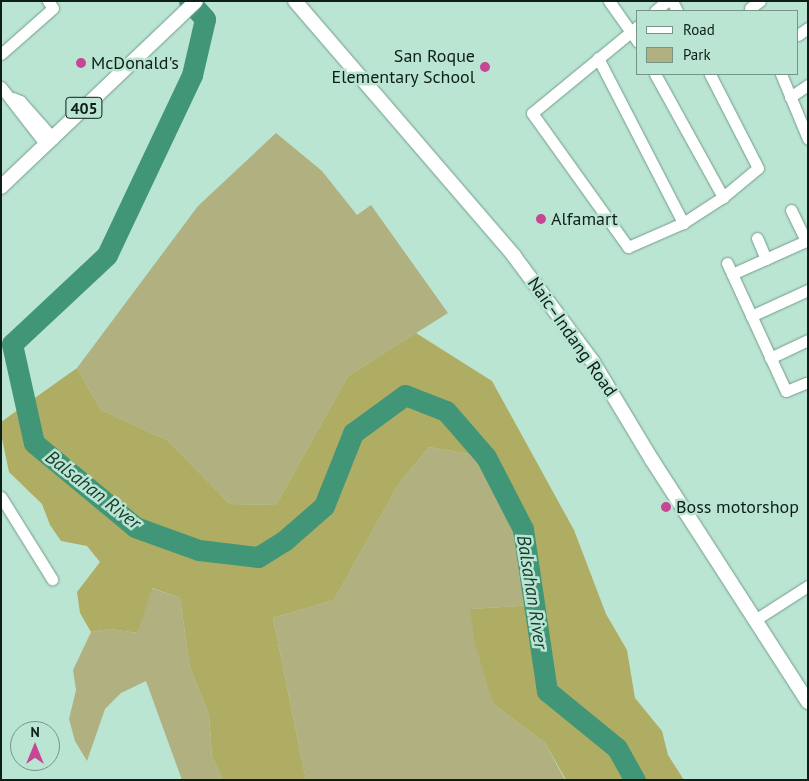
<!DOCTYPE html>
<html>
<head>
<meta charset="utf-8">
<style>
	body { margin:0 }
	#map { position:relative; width:809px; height:781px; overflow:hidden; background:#bae5d2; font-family:"PT Sans",sans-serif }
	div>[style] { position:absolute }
	.green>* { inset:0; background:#b1b081 }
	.forest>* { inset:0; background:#afad64 }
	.river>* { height:21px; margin:-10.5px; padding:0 10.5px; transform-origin:10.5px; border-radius:10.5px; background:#429678 }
	.roads { filter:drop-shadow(0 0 1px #739c8b) drop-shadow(0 0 1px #739c8b) }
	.minor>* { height:11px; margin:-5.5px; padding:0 5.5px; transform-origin:5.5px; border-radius:5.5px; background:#fff }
	.major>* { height:14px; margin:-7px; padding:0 7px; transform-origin:7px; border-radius:7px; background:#fff }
	.dots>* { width:14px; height:14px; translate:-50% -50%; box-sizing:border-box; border:2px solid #bae5d2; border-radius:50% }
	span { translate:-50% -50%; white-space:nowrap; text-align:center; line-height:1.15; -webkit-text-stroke:5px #bae5d2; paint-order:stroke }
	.shield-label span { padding:1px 4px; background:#bae5d2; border:1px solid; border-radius:4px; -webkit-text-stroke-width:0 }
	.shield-label { font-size:16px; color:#0e1e18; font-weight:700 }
	.poi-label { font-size:18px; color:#0e1e18 }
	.right { translate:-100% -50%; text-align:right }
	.left { translate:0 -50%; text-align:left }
	.street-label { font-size:18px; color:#0e1e18 }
	.water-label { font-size:19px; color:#153a2d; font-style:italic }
	.frame { position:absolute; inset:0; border:2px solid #0e1e18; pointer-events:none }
	.legend { position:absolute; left:636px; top:10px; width:162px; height:65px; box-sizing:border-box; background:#bae5d2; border:1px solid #759588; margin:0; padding:6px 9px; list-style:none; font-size:15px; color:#0e1e18 }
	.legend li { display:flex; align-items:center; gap:10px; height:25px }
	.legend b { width:25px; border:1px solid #759588 }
	.north { position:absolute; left:10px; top:721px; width:50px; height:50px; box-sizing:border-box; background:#bae5d2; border:1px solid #759588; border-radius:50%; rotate:0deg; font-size:14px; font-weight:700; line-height:20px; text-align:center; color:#0e1e18 }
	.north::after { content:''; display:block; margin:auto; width:18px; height:22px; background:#c64793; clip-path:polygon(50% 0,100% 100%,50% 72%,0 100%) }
</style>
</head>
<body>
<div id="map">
	<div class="green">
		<i style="clip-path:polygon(276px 133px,322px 171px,357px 215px,371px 205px,448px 313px,348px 376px,276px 505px,230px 504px,167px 440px,101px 410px,77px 368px,198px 206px)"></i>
		<i style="clip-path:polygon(429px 447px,486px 457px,523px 529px,534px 605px,471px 609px,493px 704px,545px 743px,565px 780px,306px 780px,273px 618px,334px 600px,398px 485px)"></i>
		<i style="clip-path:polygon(151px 588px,180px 598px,190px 668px,209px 715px,212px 757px,223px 780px,182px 780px,146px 681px,121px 693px,105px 709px,87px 761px,75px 741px,69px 719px,76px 690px,73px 670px,91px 632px,110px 629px,138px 633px)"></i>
	</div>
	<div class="forest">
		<i style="clip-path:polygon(416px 333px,492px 381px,574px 530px,606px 614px,627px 650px,635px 698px,662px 731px,668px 755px,684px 780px,566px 780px,545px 743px,493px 704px,475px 643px,470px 609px,534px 605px,523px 529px,486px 457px,429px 447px,398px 485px,334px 600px,273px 618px,306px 780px,223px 780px,212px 757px,209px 715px,190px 668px,180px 598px,152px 588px,138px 633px,110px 629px,91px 632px,80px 613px,77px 592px,100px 562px,87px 546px,61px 541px,50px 525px,42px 504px,9px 472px,1px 434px,1px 422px,77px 368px,101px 410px,167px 440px,230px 504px,276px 505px,348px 376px)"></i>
	</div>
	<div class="river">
		<i style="left:189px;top:1px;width:24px;rotate:48deg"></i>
		<i style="left:205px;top:19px;width:57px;rotate:103.1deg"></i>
		<i style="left:192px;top:75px;width:199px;rotate:115.3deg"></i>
		<i style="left:107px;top:255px;width:130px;rotate:136.9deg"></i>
		<i style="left:12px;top:344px;width:101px;rotate:77.5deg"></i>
		<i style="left:34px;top:443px;width:131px;rotate:39.7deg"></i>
		<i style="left:135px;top:527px;width:68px;rotate:19.8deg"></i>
		<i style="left:199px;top:550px;width:59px;rotate:6.8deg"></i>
		<i style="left:258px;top:557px;width:31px;rotate:-32deg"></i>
		<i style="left:284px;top:541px;width:53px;rotate:-41.2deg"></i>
		<i style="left:324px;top:506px;width:79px;rotate:-68.3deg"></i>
		<i style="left:353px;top:433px;width:64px;rotate:-36.2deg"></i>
		<i style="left:405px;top:395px;width:44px;rotate:21.3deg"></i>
		<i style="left:446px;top:411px;width:61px;rotate:49deg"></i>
		<i style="left:486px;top:457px;width:81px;rotate:62.8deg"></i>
		<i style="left:523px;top:529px;width:164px;rotate:81.6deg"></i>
		<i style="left:547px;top:691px;width:90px;rotate:39.2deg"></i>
		<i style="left:617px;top:748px;width:37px;rotate:61deg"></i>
	</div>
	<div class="roads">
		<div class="minor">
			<i style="left:609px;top:1px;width:50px;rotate:54.7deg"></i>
			<i style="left:672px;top:1px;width:11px;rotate:63deg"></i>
			<i style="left:750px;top:8px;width:12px;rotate:-35deg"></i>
			<i style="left:655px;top:11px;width:16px;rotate:-40deg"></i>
			<i style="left:638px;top:26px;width:137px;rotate:140.6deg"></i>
			<i style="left:532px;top:113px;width:165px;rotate:54.4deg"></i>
			<i style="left:628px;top:247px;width:60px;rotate:-23.6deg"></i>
			<i style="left:683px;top:223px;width:48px;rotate:-33deg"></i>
			<i style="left:723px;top:197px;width:45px;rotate:-39.6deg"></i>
			<i style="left:758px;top:168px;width:106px;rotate:-117.1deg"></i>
			<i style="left:798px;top:35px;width:12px;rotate:-35deg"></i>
			<i style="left:1px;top:54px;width:69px;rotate:-41.5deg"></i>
			<i style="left:53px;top:8px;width:9px;rotate:-126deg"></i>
			<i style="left:598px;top:58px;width:186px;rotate:62.7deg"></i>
			<i style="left:655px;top:74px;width:141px;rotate:61.1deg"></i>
			<i style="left:781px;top:74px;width:70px;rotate:67.4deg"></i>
			<i style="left:1px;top:87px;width:73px;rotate:52.2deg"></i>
			<i style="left:790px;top:97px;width:22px;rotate:-34deg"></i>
			<i style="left:13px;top:98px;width:8px;rotate:23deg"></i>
			<i style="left:20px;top:101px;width:50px;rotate:48.3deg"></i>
			<i style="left:791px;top:210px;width:34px;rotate:64deg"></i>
			<i style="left:757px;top:238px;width:23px;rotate:67deg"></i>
			<i style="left:727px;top:263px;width:141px;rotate:65.3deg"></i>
			<i style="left:786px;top:391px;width:22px;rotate:-22deg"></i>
			<i style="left:732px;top:274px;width:83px;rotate:-24.1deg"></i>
			<i style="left:751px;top:316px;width:63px;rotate:-24.5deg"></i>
			<i style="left:770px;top:358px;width:42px;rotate:-25.3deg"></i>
			<i style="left:1px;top:497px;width:97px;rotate:58.1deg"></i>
			<i style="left:755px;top:620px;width:63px;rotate:-32.7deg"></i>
		</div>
		<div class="major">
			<i style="left:295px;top:1px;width:336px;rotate:49.3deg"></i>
			<i style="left:514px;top:256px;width:132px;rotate:53.3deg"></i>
			<i style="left:593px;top:362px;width:114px;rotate:59deg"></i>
			<i style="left:652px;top:460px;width:288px;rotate:57.2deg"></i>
			<i style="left:1px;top:187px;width:269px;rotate:-43.6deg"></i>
		</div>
	</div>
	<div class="dots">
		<i style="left:81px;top:63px;background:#c64793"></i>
		<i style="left:485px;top:67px;background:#c64793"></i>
		<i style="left:541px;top:219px;background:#c64793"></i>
		<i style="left:666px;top:507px;background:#c64793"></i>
	</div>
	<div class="shield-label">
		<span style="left:84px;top:108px">405</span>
	</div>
	<div class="poi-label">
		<span class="right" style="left:475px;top:67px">San Roque<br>Elementary School</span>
		<span class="left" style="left:91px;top:63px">McDonald's</span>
		<span class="left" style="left:551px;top:219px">Alfamart</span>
		<span class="left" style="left:676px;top:507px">Boss motorshop</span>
	</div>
	<div class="street-label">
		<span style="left:572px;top:337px;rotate:55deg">Naic–Indang Road</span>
	</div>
	<div class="water-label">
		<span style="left:93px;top:490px;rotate:38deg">Balsahan River</span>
		<span style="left:532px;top:592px;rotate:81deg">Balsahan River</span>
	</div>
	<div class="frame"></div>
	<ul class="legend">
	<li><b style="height:6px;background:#fff"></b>Road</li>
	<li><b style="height:14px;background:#b1b081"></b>Park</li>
	</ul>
	<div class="north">N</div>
</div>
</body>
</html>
